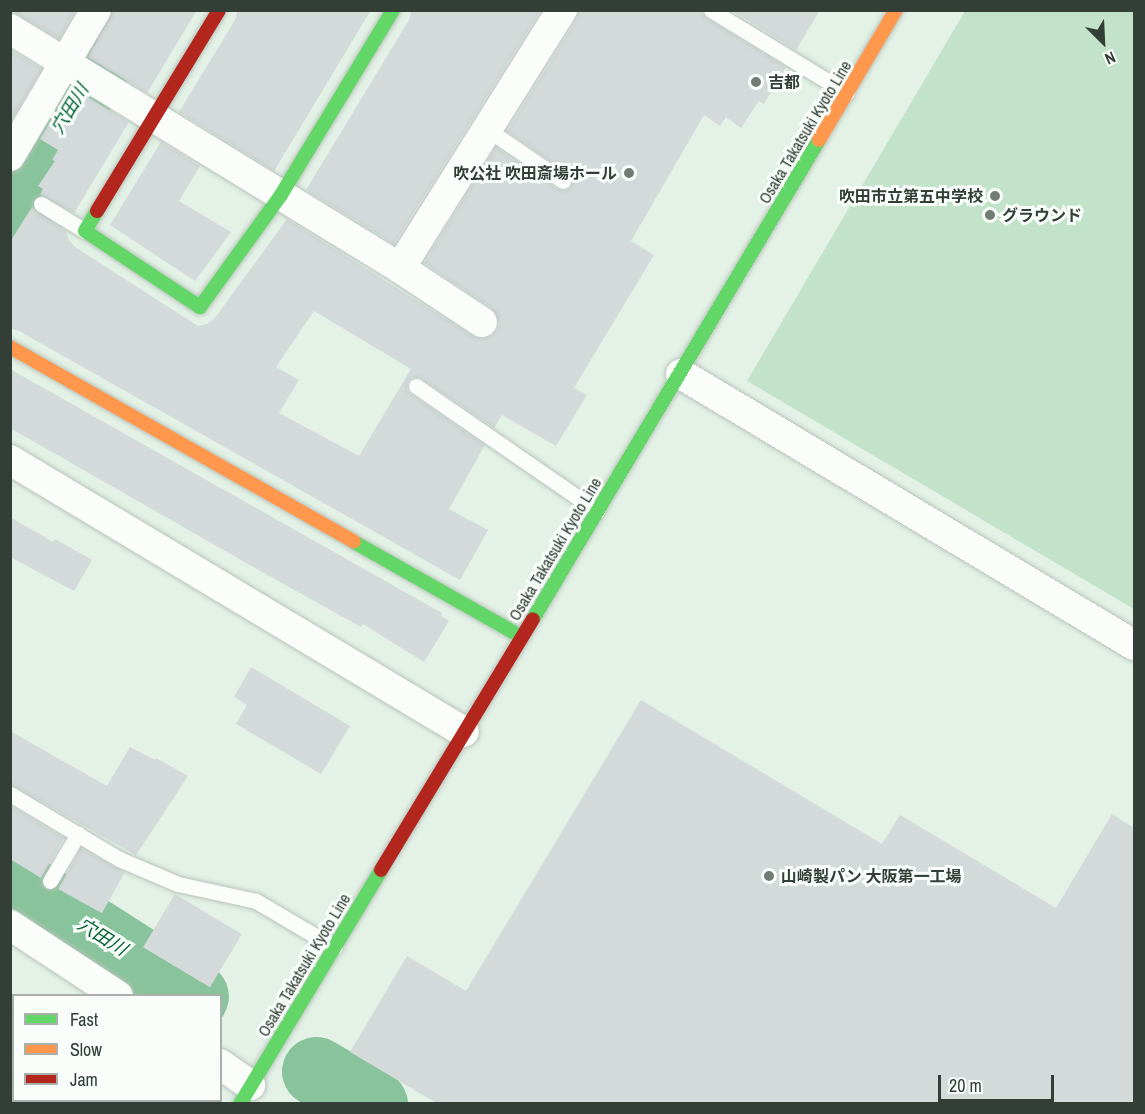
<!DOCTYPE html>
<html>
<head>
<meta charset="utf-8">
<style>
	body { margin:0 }
	#map { position:relative; width:1145px; height:1114px; overflow:hidden; background:#e3f1e6; font-family:"Archivo Narrow","Noto Sans JP",sans-serif }
	div>[style] { position:absolute }
	.green>* { inset:0; background:#c3e2ca }
	.river>* { height:69px; margin:-34.5px; padding:0 34.5px; transform-origin:34.5px; border-radius:34.5px; background:#89c39b }
	.building>* { inset:0; background:#d4dada; transform-origin:0 0 }
	.roads { filter:drop-shadow(0 0 2px #b9c4bc) drop-shadow(0 0 2px #b9c4bc) }
	.lane>* { height:15px; margin:-7.5px; padding:0 7.5px; transform-origin:7.5px; border-radius:7.5px; background:#fbfdfb }
	.street>* { height:30px; margin:-15px; padding:0 15px; transform-origin:15px; border-radius:15px; background:#fbfdfb }
	.fast>* { height:14px; margin:-7px; padding:0 7px; transform-origin:7px; border-radius:7px; background:#63d668 }
	.slow>* { height:14px; margin:-7px; padding:0 7px; transform-origin:7px; border-radius:7px; background:#ff974d }
	.jam>* { height:14px; margin:-7px; padding:0 7px; transform-origin:7px; border-radius:7px; background:#b3261e }
	.dots>* { width:16px; height:16px; translate:-50% -50%; box-sizing:border-box; border:3px solid #f9fefa; border-radius:50% }
	span { translate:-50% -50%; white-space:nowrap; text-align:center; line-height:1.15; -webkit-text-stroke:6px #f9fefa; paint-order:stroke }
	.poi-label { font-size:16px; color:#333e36; font-weight:700 }
	.left { translate:0 -50%; text-align:left }
	.right { translate:-100% -50%; text-align:right }
	.street-label { font-size:16px; color:#333e36 }
	.water-label { font-size:18px; color:#016131; font-style:italic }
	.frame { position:absolute; inset:0; border:12px solid #333e36; pointer-events:none }
	.legend { position:absolute; left:12px; top:994px; width:210px; height:108px; box-sizing:border-box; background:#f9fefa; border:2px solid #aab1ac; margin:0; padding:8px 10px; list-style:none; font-size:18px; color:#333e36 }
	.legend li { display:flex; align-items:center; gap:12px; height:30px }
	.legend b { width:30px; border:2px solid #aab1ac }
	.north { position:absolute; left:1073px; top:12px; width:60px; height:60px; -webkit-text-stroke:4px #f9fefa; paint-order:stroke; rotate:156deg; font-size:16px; font-weight:700; line-height:24px; text-align:center; color:#333e36 }
	.north::after { content:''; display:block; margin:auto; width:21px; height:27px; background:#333e36; clip-path:polygon(50% 0,100% 100%,50% 72%,0 100%) }
	.scale { position:absolute; left:938px; top:1075px; width:116px; height:27px; box-sizing:border-box; border:3px solid #333e36; border-top:0; padding-left:8px; font-size:18px; line-height:21px; white-space:nowrap; color:#333e36; -webkit-text-stroke:4px #f9fefa; paint-order:stroke }
</style>
</head>
<body>
<div id="map">
	<div class="green">
		<i style="clip-path:polygon(965px 11px,1134px 11px,1134px 609px,747px 381px)"></i>
	</div>
	<div class="river">
		<i style="left:10px;top:207px;width:230px;rotate:-58.9deg"></i>
		<i style="left:10px;top:879px;width:218px;rotate:32.5deg"></i>
		<i style="left:316px;top:1071px;width:66px;rotate:30.1deg"></i>
	</div>
	<div class="building">
		<i style="clip-path:polygon(10px 10px,76px 10px,59px 39px)"></i>
		<i style="clip-path:polygon(113px 10px,197px 10px,147px 93px,88px 57px)"></i>
		<i style="clip-path:polygon(238px 10px,371px 10px,274px 171px,179px 112px,235px 20px)"></i>
		<i style="clip-path:polygon(412px 10px,541px 10px,394px 244px,306px 190px,409px 20px)"></i>
		<i style="clip-path:polygon(evenodd,579px 10px,701px 10px,706px 18px,786px 67px,764px 104px,759px 101px,741px 128px,726px 117px,720px 126px,704px 115px,631px 241px,654px 255px,574px 388px,587px 395px,556px 446px,502px 415px,494px 428px,421px 378px,412px 377px,408px 381px,407px 390px,410px 394px,485px 445px,449px 509px,488px 530px,460px 580px,19px 331px,10px 328px,10px 242px,32px 207px,66px 231px,69px 240px,75px 247px,198px 326px,207px 324px,215px 318px,287px 219px,473px 336px,482px 339px,490px 337px,497px 331px,499px 322px,492px 308px,424px 263px,496px 147px,557px 189px,567px 190px,571px 186px,572px 177px,568px 173px,507px 131px,577px 19px,579px 10px,314px 311px,411px 369px,359px 456px,279px 413px,299px 380px,276px 367px,314px 311px)"></i>
		<i style="clip-path:polygon(731px 10px,820px 10px,796px 50px)"></i>
		<i style="clip-path:polygon(10px 50px,42px 69px,11px 121px,10px 121px)"></i>
		<i style="clip-path:polygon(71px 87px,129px 122px,74px 213px,40px 195px,43px 189px,38px 186px,55px 161px,52px 160px,58px 150px,40px 139px)"></i>
		<i style="clip-path:polygon(161px 142px,200px 166px,179px 201px,231px 232px,195px 281px,110px 225px)"></i>
		<i style="clip-path:polygon(10px 369px,442px 613px,441px 616px,449px 621px,424px 662px,363px 624px,361px 627px,255px 568px,10px 428px)"></i>
		<i style="clip-path:polygon(10px 517px,53px 542px,55px 539px,92px 560px,74px 591px,10px 557px)"></i>
		<i style="clip-path:polygon(251px 667px,350px 726px,321px 774px,236px 724px,247px 705px,234px 697px)"></i>
		<i style="clip-path:polygon(641px 700px,882px 844px,900px 815px,1056px 908px,1112px 814px,1134px 828px,1134px 1104px,438px 1104px,350px 1052px,407px 956px,466px 991px)"></i>
		<i style="clip-path:polygon(10px 731px,107px 786px,130px 747px,155px 760px,156px 758px,188px 776px,136px 855px,10px 784px)"></i>
		<i style="clip-path:polygon(10px 806px,64px 838px,41px 878px,10px 859px)"></i>
		<i style="left:81px;top:848px;width:50px;height:47px;rotate:29deg"></i>
		<i style="left:175px;top:894px;width:78px;height:62px;rotate:31deg"></i>
	</div>
	<div class="roads">
		<div class="lane">
			<i style="left:711px;top:10px;width:159px;rotate:31.4deg"></i>
			<i style="left:487px;top:129px;width:92px;rotate:34.4deg"></i>
			<i style="left:41px;top:204px;width:52px;rotate:31.5deg"></i>
			<i style="left:416px;top:386px;width:220px;rotate:34.6deg"></i>
			<i style="left:10px;top:794px;width:127px;rotate:30.8deg"></i>
			<i style="left:119px;top:859px;width:64px;rotate:23deg"></i>
			<i style="left:178px;top:884px;width:80px;rotate:12.3deg"></i>
			<i style="left:256px;top:901px;width:91px;rotate:30.5deg"></i>
			<i style="left:50px;top:881px;width:55px;rotate:-59.2deg"></i>
		</div>
		<div class="street">
			<i style="left:10px;top:29px;width:457px;rotate:31.5deg"></i>
			<i style="left:400px;top:268px;width:98px;rotate:33.4deg"></i>
			<i style="left:10px;top:156px;width:169px;rotate:-59.5deg"></i>
			<i style="left:400px;top:268px;width:305px;rotate:-57.9deg"></i>
			<i style="left:681px;top:374px;width:528px;rotate:30.89deg"></i>
			<i style="left:10px;top:460px;width:529px;rotate:30.93deg"></i>
			<i style="left:10px;top:925px;width:129px;rotate:33.3deg"></i>
			<i style="left:220px;top:1064px;width:37px;rotate:35deg"></i>
		</div>
		<div class="fast">
			<i style="left:97px;top:211px;width:23px;rotate:121deg"></i>
			<i style="left:85px;top:231px;width:138px;rotate:33.5deg"></i>
			<i style="left:200px;top:307px;width:138px;rotate:-54.1deg"></i>
			<i style="left:281px;top:195px;width:216px;rotate:-58.8deg"></i>
			<i style="left:354px;top:542px;width:193px;rotate:29.5deg"></i>
			<i style="left:533px;top:619px;width:558px;rotate:-59.16deg"></i>
			<i style="left:240px;top:1104px;width:273px;rotate:-58.9deg"></i>
		</div>
		<div class="slow">
			<i style="left:819px;top:140px;width:151px;rotate:-59.4deg"></i>
			<i style="left:10px;top:347px;width:395px;rotate:29.5deg"></i>
		</div>
		<div class="jam">
			<i style="left:97px;top:211px;width:235px;rotate:-58.7deg"></i>
			<i style="left:381px;top:870px;width:293px;rotate:-58.8deg"></i>
		</div>
	</div>
	<div class="dots">
		<i style="left:756px;top:82px;background:#717d74"></i>
		<i style="left:629px;top:173px;background:#717d74"></i>
		<i style="left:995px;top:196px;background:#717d74"></i>
		<i style="left:990px;top:215px;background:#717d74"></i>
		<i style="left:769px;top:876px;background:#717d74"></i>
	</div>
	<div class="poi-label">
		<span class="left" style="left:768px;top:82px">吉都</span>
		<span class="right" style="left:617px;top:173px">吹公社 吹田斎場ホール</span>
		<span class="right" style="left:983px;top:196px">吹田市立第五中学校</span>
		<span class="left" style="left:1002px;top:215px">グラウンド</span>
		<span class="left" style="left:781px;top:876px">山崎製パン 大阪第一工場</span>
	</div>
	<div class="street-label">
		<span style="left:805px;top:132px;rotate:-59deg">Osaka Takatsuki Kyoto Line</span>
		<span style="left:555px;top:549px;rotate:-59deg">Osaka Takatsuki Kyoto Line</span>
		<span style="left:304px;top:965px;rotate:-59deg">Osaka Takatsuki Kyoto Line</span>
	</div>
	<div class="water-label">
		<span style="left:70px;top:109px;rotate:-59deg">穴田川</span>
		<span style="left:102px;top:937px;rotate:32deg">穴田川</span>
	</div>
	<div class="frame"></div>
	<ul class="legend">
	<li><b style="height:8px;background:#63d668"></b>Fast</li>
	<li><b style="height:8px;background:#ff974d"></b>Slow</li>
	<li><b style="height:8px;background:#b3261e"></b>Jam</li>
	</ul>
	<div class="north">N</div>
	<div class="scale">20 m</div>
</div>
</body>
</html>
